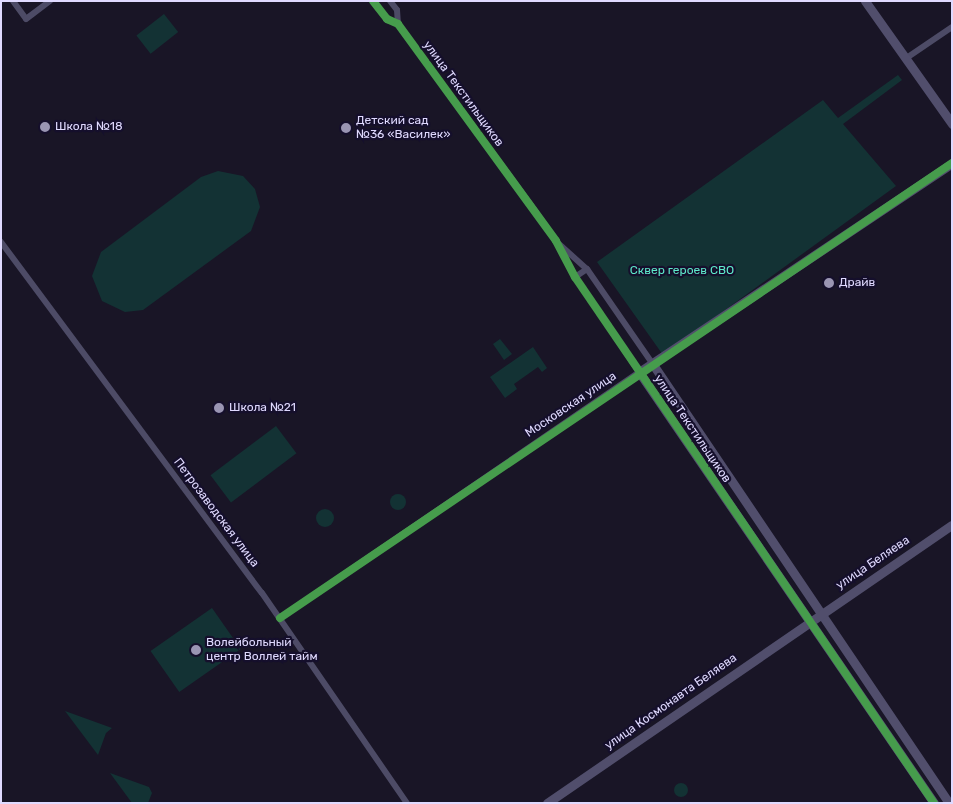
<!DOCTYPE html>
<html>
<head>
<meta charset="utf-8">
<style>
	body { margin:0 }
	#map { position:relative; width:953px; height:804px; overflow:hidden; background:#191526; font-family:Rubik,sans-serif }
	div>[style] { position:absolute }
	.green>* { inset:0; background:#133234; transform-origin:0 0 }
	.round { border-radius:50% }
	.street>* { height:6px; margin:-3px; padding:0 3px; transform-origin:3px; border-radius:3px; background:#4d4b66 }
	.secondary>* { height:9px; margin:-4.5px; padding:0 4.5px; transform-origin:4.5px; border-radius:4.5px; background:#514e6c }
	.cycleway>* { height:8px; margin:-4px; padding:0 4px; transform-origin:4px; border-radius:4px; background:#469c4c }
	.dots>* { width:14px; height:14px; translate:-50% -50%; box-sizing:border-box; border:2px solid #150f2c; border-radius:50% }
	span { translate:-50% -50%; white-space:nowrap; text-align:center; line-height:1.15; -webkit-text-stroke:4.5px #150f2c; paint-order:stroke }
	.street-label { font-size:12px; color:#e0daff }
	.poi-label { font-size:12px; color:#e0daff }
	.left { translate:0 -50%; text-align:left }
	.park-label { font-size:12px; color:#5ee8ca }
	.frame { position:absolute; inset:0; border:2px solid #e0daff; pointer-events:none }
</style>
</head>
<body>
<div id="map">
	<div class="green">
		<i style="left:164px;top:14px;width:23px;height:35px;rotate:52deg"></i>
		<i style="clip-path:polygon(898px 75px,902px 80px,843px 124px,896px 186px,663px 355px,597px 262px,823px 100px,838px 118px)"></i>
		<i style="clip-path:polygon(218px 171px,243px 176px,255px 189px,260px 207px,251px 231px,143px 310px,125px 312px,102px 301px,92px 276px,101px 252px,201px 177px)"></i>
		<i style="clip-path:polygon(500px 339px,512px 354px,504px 360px,493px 344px)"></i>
		<i style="clip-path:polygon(533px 347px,547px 368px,542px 372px,538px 367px,514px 384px,517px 389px,505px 398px,490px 377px)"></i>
		<i style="left:276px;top:426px;width:34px;height:82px;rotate:53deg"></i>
		<i class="round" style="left:390px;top:494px;width:16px;height:16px"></i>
		<i class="round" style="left:316px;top:509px;width:18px;height:18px"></i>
		<i style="left:212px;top:608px;width:50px;height:75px;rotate:55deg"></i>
		<i style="clip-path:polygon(65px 711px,112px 728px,106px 733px,98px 755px)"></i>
		<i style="clip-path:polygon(110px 773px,149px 787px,152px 793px,148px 803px,132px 803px)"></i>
		<i class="round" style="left:674px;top:783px;width:14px;height:14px"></i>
	</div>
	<div class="street">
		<i style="left:13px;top:1px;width:22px;rotate:54deg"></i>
		<i style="left:26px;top:19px;width:30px;rotate:-37deg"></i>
		<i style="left:390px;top:1px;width:11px;rotate:52deg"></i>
		<i style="left:397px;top:10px;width:14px;rotate:86deg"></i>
		<i style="left:905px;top:59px;width:57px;rotate:-34.2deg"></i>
		<i style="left:1px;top:242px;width:437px;rotate:53.4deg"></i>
		<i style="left:262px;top:593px;width:255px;rotate:55.4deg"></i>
		<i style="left:559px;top:244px;width:38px;rotate:42deg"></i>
		<i style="left:587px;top:269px;width:114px;rotate:55.3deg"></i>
		<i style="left:575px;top:277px;width:14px;rotate:-34deg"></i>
		<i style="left:280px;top:618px;width:435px;rotate:-34.4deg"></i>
		<i style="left:639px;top:372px;width:115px;rotate:-124deg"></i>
		<i style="left:575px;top:277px;width:41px;rotate:-117.8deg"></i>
		<i style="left:556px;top:241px;width:35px;rotate:-125deg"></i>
		<i style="left:536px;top:212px;width:233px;rotate:-126.3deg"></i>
		<i style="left:398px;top:24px;width:12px;rotate:-156deg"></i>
		<i style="left:387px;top:19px;width:23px;rotate:-128deg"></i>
	</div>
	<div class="secondary">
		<i style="left:865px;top:1px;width:151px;rotate:54.7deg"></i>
		<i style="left:652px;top:363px;width:531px;rotate:55.98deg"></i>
		<i style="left:547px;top:803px;width:491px;rotate:-34.5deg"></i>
		<i style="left:934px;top:803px;width:522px;rotate:-124.39deg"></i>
		<i style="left:639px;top:372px;width:376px;rotate:-33.7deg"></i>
	</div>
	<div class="cycleway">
		<i style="left:373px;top:1px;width:23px;rotate:52deg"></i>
		<i style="left:387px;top:19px;width:12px;rotate:24deg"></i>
		<i style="left:398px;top:24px;width:268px;rotate:53.9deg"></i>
		<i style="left:556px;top:241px;width:41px;rotate:62.2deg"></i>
		<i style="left:575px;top:277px;width:637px;rotate:55.69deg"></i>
		<i style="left:280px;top:618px;width:812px;rotate:-34.1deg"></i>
	</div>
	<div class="dots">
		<i style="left:45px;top:127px;background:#9a95b3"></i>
		<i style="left:346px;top:128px;background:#9a95b3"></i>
		<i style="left:829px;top:283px;background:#9a95b3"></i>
		<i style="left:219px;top:408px;background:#9a95b3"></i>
		<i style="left:196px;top:650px;background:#9a95b3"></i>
	</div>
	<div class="street-label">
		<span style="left:463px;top:94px;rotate:54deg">улица Текстильщиков</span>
		<span style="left:571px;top:405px;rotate:-34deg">Московская улица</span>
		<span style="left:692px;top:429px;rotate:56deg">улица Текстильщиков</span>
		<span style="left:216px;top:513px;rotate:53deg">Петрозаводская улица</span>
		<span style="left:873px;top:563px;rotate:-34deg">улица Беляева</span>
		<span style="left:671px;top:702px;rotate:-35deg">улица Космонавта Беляева</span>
	</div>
	<div class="poi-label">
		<span class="left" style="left:356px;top:128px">Детский сад<br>№36 «Василек»</span>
		<span class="left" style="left:55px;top:127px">Школа №18</span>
		<span class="left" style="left:839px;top:283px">Драйв</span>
		<span class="left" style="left:229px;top:408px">Школа №21</span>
		<span class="left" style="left:206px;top:650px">Волейбольный<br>центр Воллей тайм</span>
	</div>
	<div class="park-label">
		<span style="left:682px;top:271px">Сквер героев СВО</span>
	</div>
	<div class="frame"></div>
</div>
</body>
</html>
